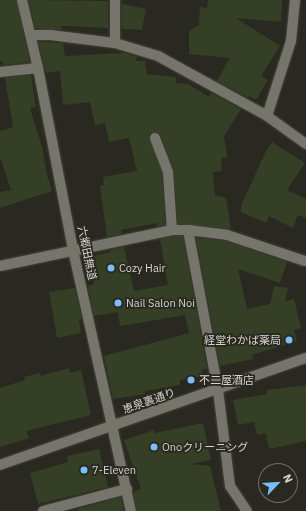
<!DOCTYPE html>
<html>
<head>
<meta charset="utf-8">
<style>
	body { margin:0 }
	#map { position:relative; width:306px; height:511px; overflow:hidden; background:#2a2921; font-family:"IBM Plex Sans","Noto Sans JP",sans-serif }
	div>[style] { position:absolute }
	.building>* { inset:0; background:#343f25 }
	.roads { filter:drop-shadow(0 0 1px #46453e) drop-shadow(0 0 1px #46453e) }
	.minor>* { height:10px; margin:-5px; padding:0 5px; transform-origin:5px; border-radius:5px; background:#76756c }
	.dots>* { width:11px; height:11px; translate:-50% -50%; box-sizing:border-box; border:2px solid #2a2921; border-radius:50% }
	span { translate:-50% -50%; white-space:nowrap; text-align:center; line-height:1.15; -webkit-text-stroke:3.5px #2a2921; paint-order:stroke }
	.street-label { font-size:11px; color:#d6d5d0 }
	.poi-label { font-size:11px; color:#d6d5d0 }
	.left { translate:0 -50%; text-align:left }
	.right { translate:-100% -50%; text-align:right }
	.north { position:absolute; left:258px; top:463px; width:40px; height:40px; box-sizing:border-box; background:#2a2921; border:1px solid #6f6e67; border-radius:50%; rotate:65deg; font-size:11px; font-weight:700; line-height:16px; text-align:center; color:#d6d5d0 }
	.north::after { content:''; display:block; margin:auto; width:14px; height:18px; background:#79bff8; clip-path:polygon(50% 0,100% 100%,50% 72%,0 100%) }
</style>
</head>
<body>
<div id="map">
	<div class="building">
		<i style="clip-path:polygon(0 0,16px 0,30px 62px,3px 65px,3px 61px,0 61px)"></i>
		<i style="clip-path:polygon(29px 0,108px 1px,108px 28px,71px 26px,61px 26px,62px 30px,35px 28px)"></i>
		<i style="clip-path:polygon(208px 0,282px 0,281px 22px,236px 18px,280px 46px,261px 76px,268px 80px,256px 100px,249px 96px,248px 98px,217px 81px,230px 58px,189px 54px,189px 31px,199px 25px,200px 7px,207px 8px)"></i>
		<i style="clip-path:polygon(122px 4px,146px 9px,142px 30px,122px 29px)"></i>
		<i style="clip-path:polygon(38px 42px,63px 43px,65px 56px,126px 53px,137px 57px,136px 61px,145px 61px,147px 74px,176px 77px,176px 83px,188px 84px,209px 97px,211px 93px,241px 109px,224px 136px,227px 157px,221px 158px,222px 171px,213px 172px,215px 195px,226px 198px,231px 229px,178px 224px,174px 170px,161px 136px,156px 132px,150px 134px,149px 137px,162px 173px,165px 225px,157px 226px,157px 223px,121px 230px,122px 234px,107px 237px,100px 186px,104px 185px,103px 177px,137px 171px,129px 138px,109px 142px,105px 123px,95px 125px,90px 102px,63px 105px,60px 71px,46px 73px)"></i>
		<i style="clip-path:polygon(31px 75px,36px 107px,30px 108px,42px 147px,48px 180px,49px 180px,52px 191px,0 208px,0 192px,11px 190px,0 157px,0 131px,13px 127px,5px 78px)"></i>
		<i style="clip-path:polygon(272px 142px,305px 163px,287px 190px,306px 199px,306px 218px,298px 215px,293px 228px,269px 216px,266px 223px,241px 212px,241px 206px,265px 153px)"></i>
		<i style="clip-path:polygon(173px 236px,183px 236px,207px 369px,202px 370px,203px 376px,180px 380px,180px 385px,145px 391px,145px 394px,113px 399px,104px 356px,189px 333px,185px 315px,120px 326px,118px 312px,94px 316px,88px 286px,94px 284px,89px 257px,110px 252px,110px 250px,124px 247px,134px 291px,168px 285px,160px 239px)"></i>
		<i style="clip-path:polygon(196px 238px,226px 241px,287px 262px,280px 283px,238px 269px,247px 309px,270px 304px,274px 286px,288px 288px,285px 301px,294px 299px,301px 328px,294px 330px,297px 341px,252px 355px,253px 359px,220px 366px)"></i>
		<i style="clip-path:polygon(75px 288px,82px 319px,79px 320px,81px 333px,57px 338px,49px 292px)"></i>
		<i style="clip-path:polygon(69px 368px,70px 373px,81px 370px,91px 415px,26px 431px,29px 438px,0 447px,0 388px,25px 380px,24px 377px,40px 373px,41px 376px)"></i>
		<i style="clip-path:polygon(306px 385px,306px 441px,269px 449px,266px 433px,257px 435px,254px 422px,238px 425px,233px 400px,267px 394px,267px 390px)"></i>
		<i style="clip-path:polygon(203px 423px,211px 460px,191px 464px,210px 466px,221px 511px,137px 511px,133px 492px,141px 489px,124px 440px,154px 430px,155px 433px)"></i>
		<i style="clip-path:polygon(99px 449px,108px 487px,38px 504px,30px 473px,68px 462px,67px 456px)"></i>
		<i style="clip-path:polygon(121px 497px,124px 511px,78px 511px,78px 509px)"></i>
	</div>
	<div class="roads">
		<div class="minor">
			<i style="left:22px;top:0;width:70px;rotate:76.8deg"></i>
			<i style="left:38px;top:68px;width:185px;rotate:79.1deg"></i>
			<i style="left:73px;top:250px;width:267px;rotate:77.5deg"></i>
			<i style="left:31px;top:35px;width:19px"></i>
			<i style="left:50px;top:35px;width:65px;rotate:7deg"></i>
			<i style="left:115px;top:43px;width:45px;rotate:16.8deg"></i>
			<i style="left:158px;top:56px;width:124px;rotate:28.8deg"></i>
			<i style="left:267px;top:116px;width:48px;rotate:35.7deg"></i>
			<i style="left:115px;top:43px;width:43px;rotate:-90deg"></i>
			<i style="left:0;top:72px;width:38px;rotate:-6deg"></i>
			<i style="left:267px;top:116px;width:79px;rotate:-72.3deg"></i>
			<i style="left:291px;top:41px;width:41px;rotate:-84.4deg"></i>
			<i style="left:155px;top:138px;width:36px;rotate:69deg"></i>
			<i style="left:168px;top:172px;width:58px;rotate:86.1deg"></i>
			<i style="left:188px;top:230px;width:163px;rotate:79.4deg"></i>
			<i style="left:218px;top:390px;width:97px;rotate:82.9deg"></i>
			<i style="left:230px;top:486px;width:30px;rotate:56deg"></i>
			<i style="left:0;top:266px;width:176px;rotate:-11.8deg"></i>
			<i style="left:172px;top:230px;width:16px"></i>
			<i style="left:188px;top:230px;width:39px;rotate:7deg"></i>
			<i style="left:227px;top:235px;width:82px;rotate:18.4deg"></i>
			<i style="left:0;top:465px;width:324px;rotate:-19.3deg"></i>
			<i style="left:43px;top:511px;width:87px;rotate:-14.7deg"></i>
		</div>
	</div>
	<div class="dots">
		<i style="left:111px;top:268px;background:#79bff8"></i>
		<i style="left:118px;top:303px;background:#79bff8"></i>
		<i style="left:289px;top:340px;background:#79bff8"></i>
		<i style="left:191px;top:380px;background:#79bff8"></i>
		<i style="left:154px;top:447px;background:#79bff8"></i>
		<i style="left:84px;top:470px;background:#79bff8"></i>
	</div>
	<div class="street-label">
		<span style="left:87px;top:253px;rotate:78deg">六郷田無道</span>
		<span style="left:149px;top:401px;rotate:-19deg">恵泉裏通り</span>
	</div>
	<div class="poi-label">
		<span class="left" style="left:119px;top:268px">Cozy Hair</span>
		<span class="left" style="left:126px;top:303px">Nail Salon Noi</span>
		<span class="right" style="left:281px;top:340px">経堂わかば薬局</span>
		<span class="left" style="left:199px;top:380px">不二屋酒店</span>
		<span class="left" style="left:162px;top:447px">Onoクリーニング</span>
		<span class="left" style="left:92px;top:470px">7-Eleven</span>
	</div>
	<div class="north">N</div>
</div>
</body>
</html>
